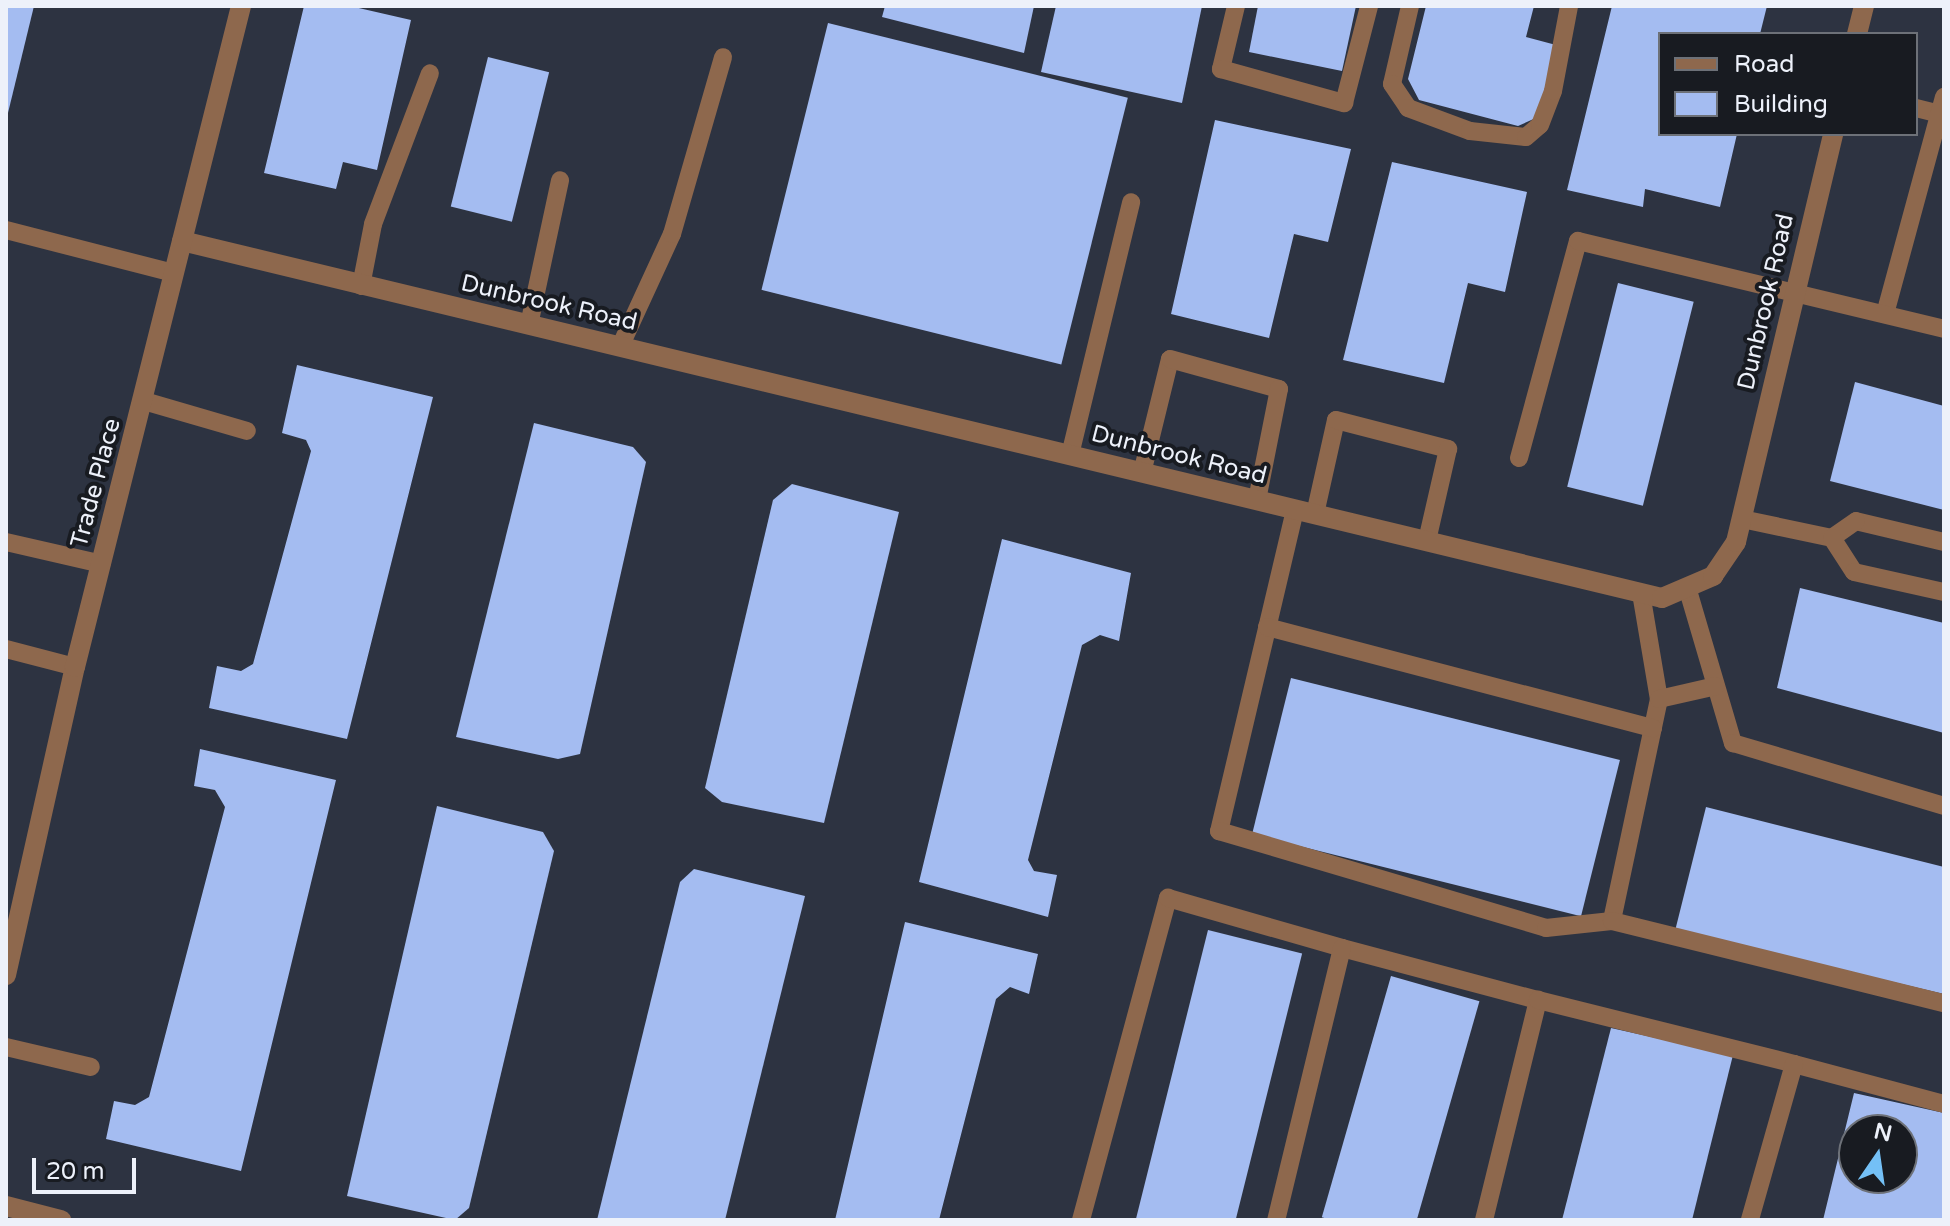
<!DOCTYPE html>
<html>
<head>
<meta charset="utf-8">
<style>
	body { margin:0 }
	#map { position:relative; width:1950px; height:1226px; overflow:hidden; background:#2d3341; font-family:"Varela Round",sans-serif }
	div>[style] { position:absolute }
	.building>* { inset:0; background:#a4bcf1; transform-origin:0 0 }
	.service>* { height:18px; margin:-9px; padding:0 9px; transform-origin:9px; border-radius:9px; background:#8e684d }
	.minor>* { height:20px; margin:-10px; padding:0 10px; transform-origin:10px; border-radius:10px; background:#8e684d }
	.tertiary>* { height:20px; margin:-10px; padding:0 10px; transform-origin:10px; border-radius:10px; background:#8e684d }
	span { translate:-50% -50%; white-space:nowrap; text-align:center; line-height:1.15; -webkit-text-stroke:8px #181b21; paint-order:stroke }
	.street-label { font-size:24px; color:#edf1fa }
	.frame { position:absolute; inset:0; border:8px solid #edf1fa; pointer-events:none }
	.legend { position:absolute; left:1658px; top:32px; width:260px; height:104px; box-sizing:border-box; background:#181b21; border:2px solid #6d7178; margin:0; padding:10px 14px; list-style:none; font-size:24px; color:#edf1fa }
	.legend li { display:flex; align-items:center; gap:16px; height:40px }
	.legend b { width:40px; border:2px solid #6d7178 }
	.north { position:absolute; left:1838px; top:1114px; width:80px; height:80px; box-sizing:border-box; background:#181b21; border:2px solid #6d7178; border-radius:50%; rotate:13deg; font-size:22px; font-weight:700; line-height:32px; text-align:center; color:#edf1fa }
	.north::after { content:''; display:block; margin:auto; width:28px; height:36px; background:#74c0f6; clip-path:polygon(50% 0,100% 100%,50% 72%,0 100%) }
	.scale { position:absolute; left:32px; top:1158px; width:104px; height:36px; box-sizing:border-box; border:4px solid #edf1fa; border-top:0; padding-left:10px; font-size:24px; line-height:28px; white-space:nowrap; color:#edf1fa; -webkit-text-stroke:6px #181b21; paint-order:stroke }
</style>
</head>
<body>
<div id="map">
	<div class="building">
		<i style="clip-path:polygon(6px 6px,34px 6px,7px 117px,6px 117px)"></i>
		<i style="clip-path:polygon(304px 6px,350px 6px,411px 20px,377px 170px,343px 162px,336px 189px,264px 173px)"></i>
		<i style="clip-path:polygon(885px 6px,1034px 6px,1024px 53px,882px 17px)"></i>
		<i style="clip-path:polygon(1056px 6px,1202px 6px,1182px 103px,1041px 72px)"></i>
		<i style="clip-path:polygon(1258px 6px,1356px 6px,1342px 71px,1249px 52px)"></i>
		<i style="clip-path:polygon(1426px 6px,1534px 6px,1526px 37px,1556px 45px,1538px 117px,1518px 126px,1419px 100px,1408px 79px)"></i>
		<i style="clip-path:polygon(1612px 6px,1767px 6px,1760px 34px,1660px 34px,1660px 134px,1737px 134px,1720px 207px,1645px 189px,1643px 207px,1567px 190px)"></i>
		<i style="left:828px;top:23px;width:309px;height:275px;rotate:14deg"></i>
		<i style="left:488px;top:57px;width:63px;height:154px;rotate:14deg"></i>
		<i style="clip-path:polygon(1215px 120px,1351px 149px,1328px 242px,1294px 234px,1269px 338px,1171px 314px)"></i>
		<i style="clip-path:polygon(1392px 162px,1527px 192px,1505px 292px,1468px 283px,1444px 383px,1343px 360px)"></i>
		<i style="left:1618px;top:283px;width:78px;height:210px;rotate:14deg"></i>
		<i style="clip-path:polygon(297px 365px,433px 397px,347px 739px,209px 708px,217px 666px,241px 671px,253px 664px,311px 451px,306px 440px,282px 433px)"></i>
		<i style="clip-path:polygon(1855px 382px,1944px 406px,1944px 510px,1830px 481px)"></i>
		<i style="clip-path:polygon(534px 423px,633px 447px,646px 462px,580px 754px,558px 759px,456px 737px)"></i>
		<i style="clip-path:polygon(792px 484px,899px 512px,824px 823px,722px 802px,705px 788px,773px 500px)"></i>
		<i style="clip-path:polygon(1002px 539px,1131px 573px,1119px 641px,1100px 635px,1082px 645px,1028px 860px,1034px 871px,1057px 875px,1048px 917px,919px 882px)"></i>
		<i style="clip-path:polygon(1800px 588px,1944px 623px,1944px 733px,1777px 688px)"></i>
		<i style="left:1291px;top:678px;width:339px;height:161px;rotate:14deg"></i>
		<i style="clip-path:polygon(200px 749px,336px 780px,241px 1171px,106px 1139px,114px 1101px,135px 1105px,149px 1097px,225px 807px,215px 790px,194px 786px)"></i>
		<i style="clip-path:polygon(437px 806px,543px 832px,554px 851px,469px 1208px,455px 1220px,347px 1196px)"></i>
		<i style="clip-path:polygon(1706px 807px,1944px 867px,1944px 994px,1675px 931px)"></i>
		<i style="clip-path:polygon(694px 869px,805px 896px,725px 1220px,597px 1220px,680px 882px)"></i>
		<i style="clip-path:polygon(905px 922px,1038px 954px,1029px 994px,1010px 987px,996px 999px,939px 1220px,835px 1220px)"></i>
		<i style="left:1208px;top:930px;width:97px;height:298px;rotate:14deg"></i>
		<i style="left:1391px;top:976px;width:92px;height:251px;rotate:16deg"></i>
		<i style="clip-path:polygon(1611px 1028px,1733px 1055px,1692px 1220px,1562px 1220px)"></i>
		<i style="clip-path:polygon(evenodd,1854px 1093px,1944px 1113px,1944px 1220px,1823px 1220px,1854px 1093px,1854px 1130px,1902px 1130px,1902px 1178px,1854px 1178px,1854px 1130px)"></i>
	</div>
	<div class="service">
		<i style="left:1236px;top:6px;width:65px;rotate:103.4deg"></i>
		<i style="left:1221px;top:69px;width:128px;rotate:15.5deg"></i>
		<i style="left:1344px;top:103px;width:100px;rotate:-75.5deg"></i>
		<i style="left:1410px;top:6px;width:80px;rotate:103deg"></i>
		<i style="left:1392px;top:84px;width:29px;rotate:56deg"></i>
		<i style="left:1408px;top:108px;width:66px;rotate:20.4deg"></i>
		<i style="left:1470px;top:131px;width:56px;rotate:6.1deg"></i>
		<i style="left:1526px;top:137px;width:18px;rotate:-41deg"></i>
		<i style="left:1540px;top:125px;width:36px;rotate:-69deg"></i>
		<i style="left:1553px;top:91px;width:86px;rotate:-79.3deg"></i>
		<i style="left:1916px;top:108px;width:29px;rotate:14deg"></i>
		<i style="left:6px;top:230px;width:173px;rotate:14.4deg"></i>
		<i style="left:361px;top:286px;width:63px;rotate:-79deg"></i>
		<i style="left:373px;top:224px;width:161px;rotate:-69.3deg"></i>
		<i style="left:1885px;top:314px;width:225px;rotate:-74.8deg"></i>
		<i style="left:529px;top:325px;width:148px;rotate:-77.9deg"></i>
		<i style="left:620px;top:347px;width:124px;rotate:-65.3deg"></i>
		<i style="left:672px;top:234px;width:184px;rotate:-73.9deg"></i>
		<i style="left:144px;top:401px;width:107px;rotate:16.2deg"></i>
		<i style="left:1070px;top:455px;width:260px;rotate:-76.4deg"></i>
		<i style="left:1519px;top:458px;width:225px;rotate:-74.8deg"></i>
		<i style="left:1578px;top:241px;width:376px;rotate:13.5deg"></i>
		<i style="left:1142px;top:473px;width:117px;rotate:-76.2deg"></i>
		<i style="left:1170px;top:359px;width:113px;rotate:15.4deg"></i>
		<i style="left:1279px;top:389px;width:113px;rotate:101.2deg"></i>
		<i style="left:1295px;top:510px;width:330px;rotate:103.3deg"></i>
		<i style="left:1219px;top:831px;width:341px;rotate:16.5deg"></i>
		<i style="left:1546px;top:928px;width:66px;rotate:-6.1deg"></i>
		<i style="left:1315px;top:514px;width:96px;rotate:-77.4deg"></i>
		<i style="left:1336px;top:420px;width:116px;rotate:14.5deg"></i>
		<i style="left:1448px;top:449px;width:94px;rotate:102.9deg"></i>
		<i style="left:1742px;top:519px;width:92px;rotate:11.9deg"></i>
		<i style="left:6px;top:542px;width:98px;rotate:12.9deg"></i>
		<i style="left:1944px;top:542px;width:90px;rotate:-166.6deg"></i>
		<i style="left:1856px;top:521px;width:29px;rotate:145deg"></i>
		<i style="left:1832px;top:538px;width:40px;rotate:57.1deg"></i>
		<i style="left:1854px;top:572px;width:92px;rotate:12.5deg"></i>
		<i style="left:1687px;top:587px;width:163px;rotate:73.6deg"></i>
		<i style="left:1733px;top:743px;width:220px;rotate:16.6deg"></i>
		<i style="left:1641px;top:593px;width:108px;rotate:80.4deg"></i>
		<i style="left:1659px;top:699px;width:227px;rotate:102deg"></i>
		<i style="left:1612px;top:921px;width:342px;rotate:13.9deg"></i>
		<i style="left:1267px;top:627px;width:399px;rotate:14.7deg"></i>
		<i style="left:6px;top:649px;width:71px;rotate:14.6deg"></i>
		<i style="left:1659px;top:699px;width:58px;rotate:-12.8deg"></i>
		<i style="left:1342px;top:948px;width:203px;rotate:14.9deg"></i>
		<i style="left:6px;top:1047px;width:87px;rotate:13.2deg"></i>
		<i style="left:1794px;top:1064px;width:155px;rotate:14.9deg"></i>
		<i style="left:1081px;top:1220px;width:334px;rotate:-74.9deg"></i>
		<i style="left:1168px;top:898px;width:181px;rotate:16deg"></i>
		<i style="left:1342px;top:948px;width:280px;rotate:103.6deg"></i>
		<i style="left:1484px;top:1220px;width:227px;rotate:-76.2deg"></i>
		<i style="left:1538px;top:1000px;width:264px;rotate:14deg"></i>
		<i style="left:1794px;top:1064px;width:162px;rotate:105.8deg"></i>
	</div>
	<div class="minor">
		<i style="left:1857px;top:34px;width:29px;rotate:-76deg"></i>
		<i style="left:182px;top:241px;width:1522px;rotate:13.56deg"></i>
		<i style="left:1662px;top:598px;width:56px;rotate:-23.3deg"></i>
		<i style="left:1713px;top:576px;width:41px;rotate:-55.9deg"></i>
		<i style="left:1736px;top:542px;width:419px;rotate:-76.6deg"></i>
	</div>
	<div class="tertiary">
		<i style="left:6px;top:975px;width:316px;rotate:-77.4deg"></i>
		<i style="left:75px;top:667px;width:682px;rotate:-75.9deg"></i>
		<i style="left:6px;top:1206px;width:57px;rotate:14.3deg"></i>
	</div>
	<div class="street-label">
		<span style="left:1766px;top:302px;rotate:-77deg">Dunbrook Road</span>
		<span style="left:549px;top:303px;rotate:13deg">Dunbrook Road</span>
		<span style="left:1179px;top:455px;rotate:14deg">Dunbrook Road</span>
		<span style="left:96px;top:483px;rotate:-75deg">Trade Place</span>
	</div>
	<div class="frame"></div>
	<ul class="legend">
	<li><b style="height:10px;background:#8e684d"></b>Road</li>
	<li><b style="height:22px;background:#a4bcf1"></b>Building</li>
	</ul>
	<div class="north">N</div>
	<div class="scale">20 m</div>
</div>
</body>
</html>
